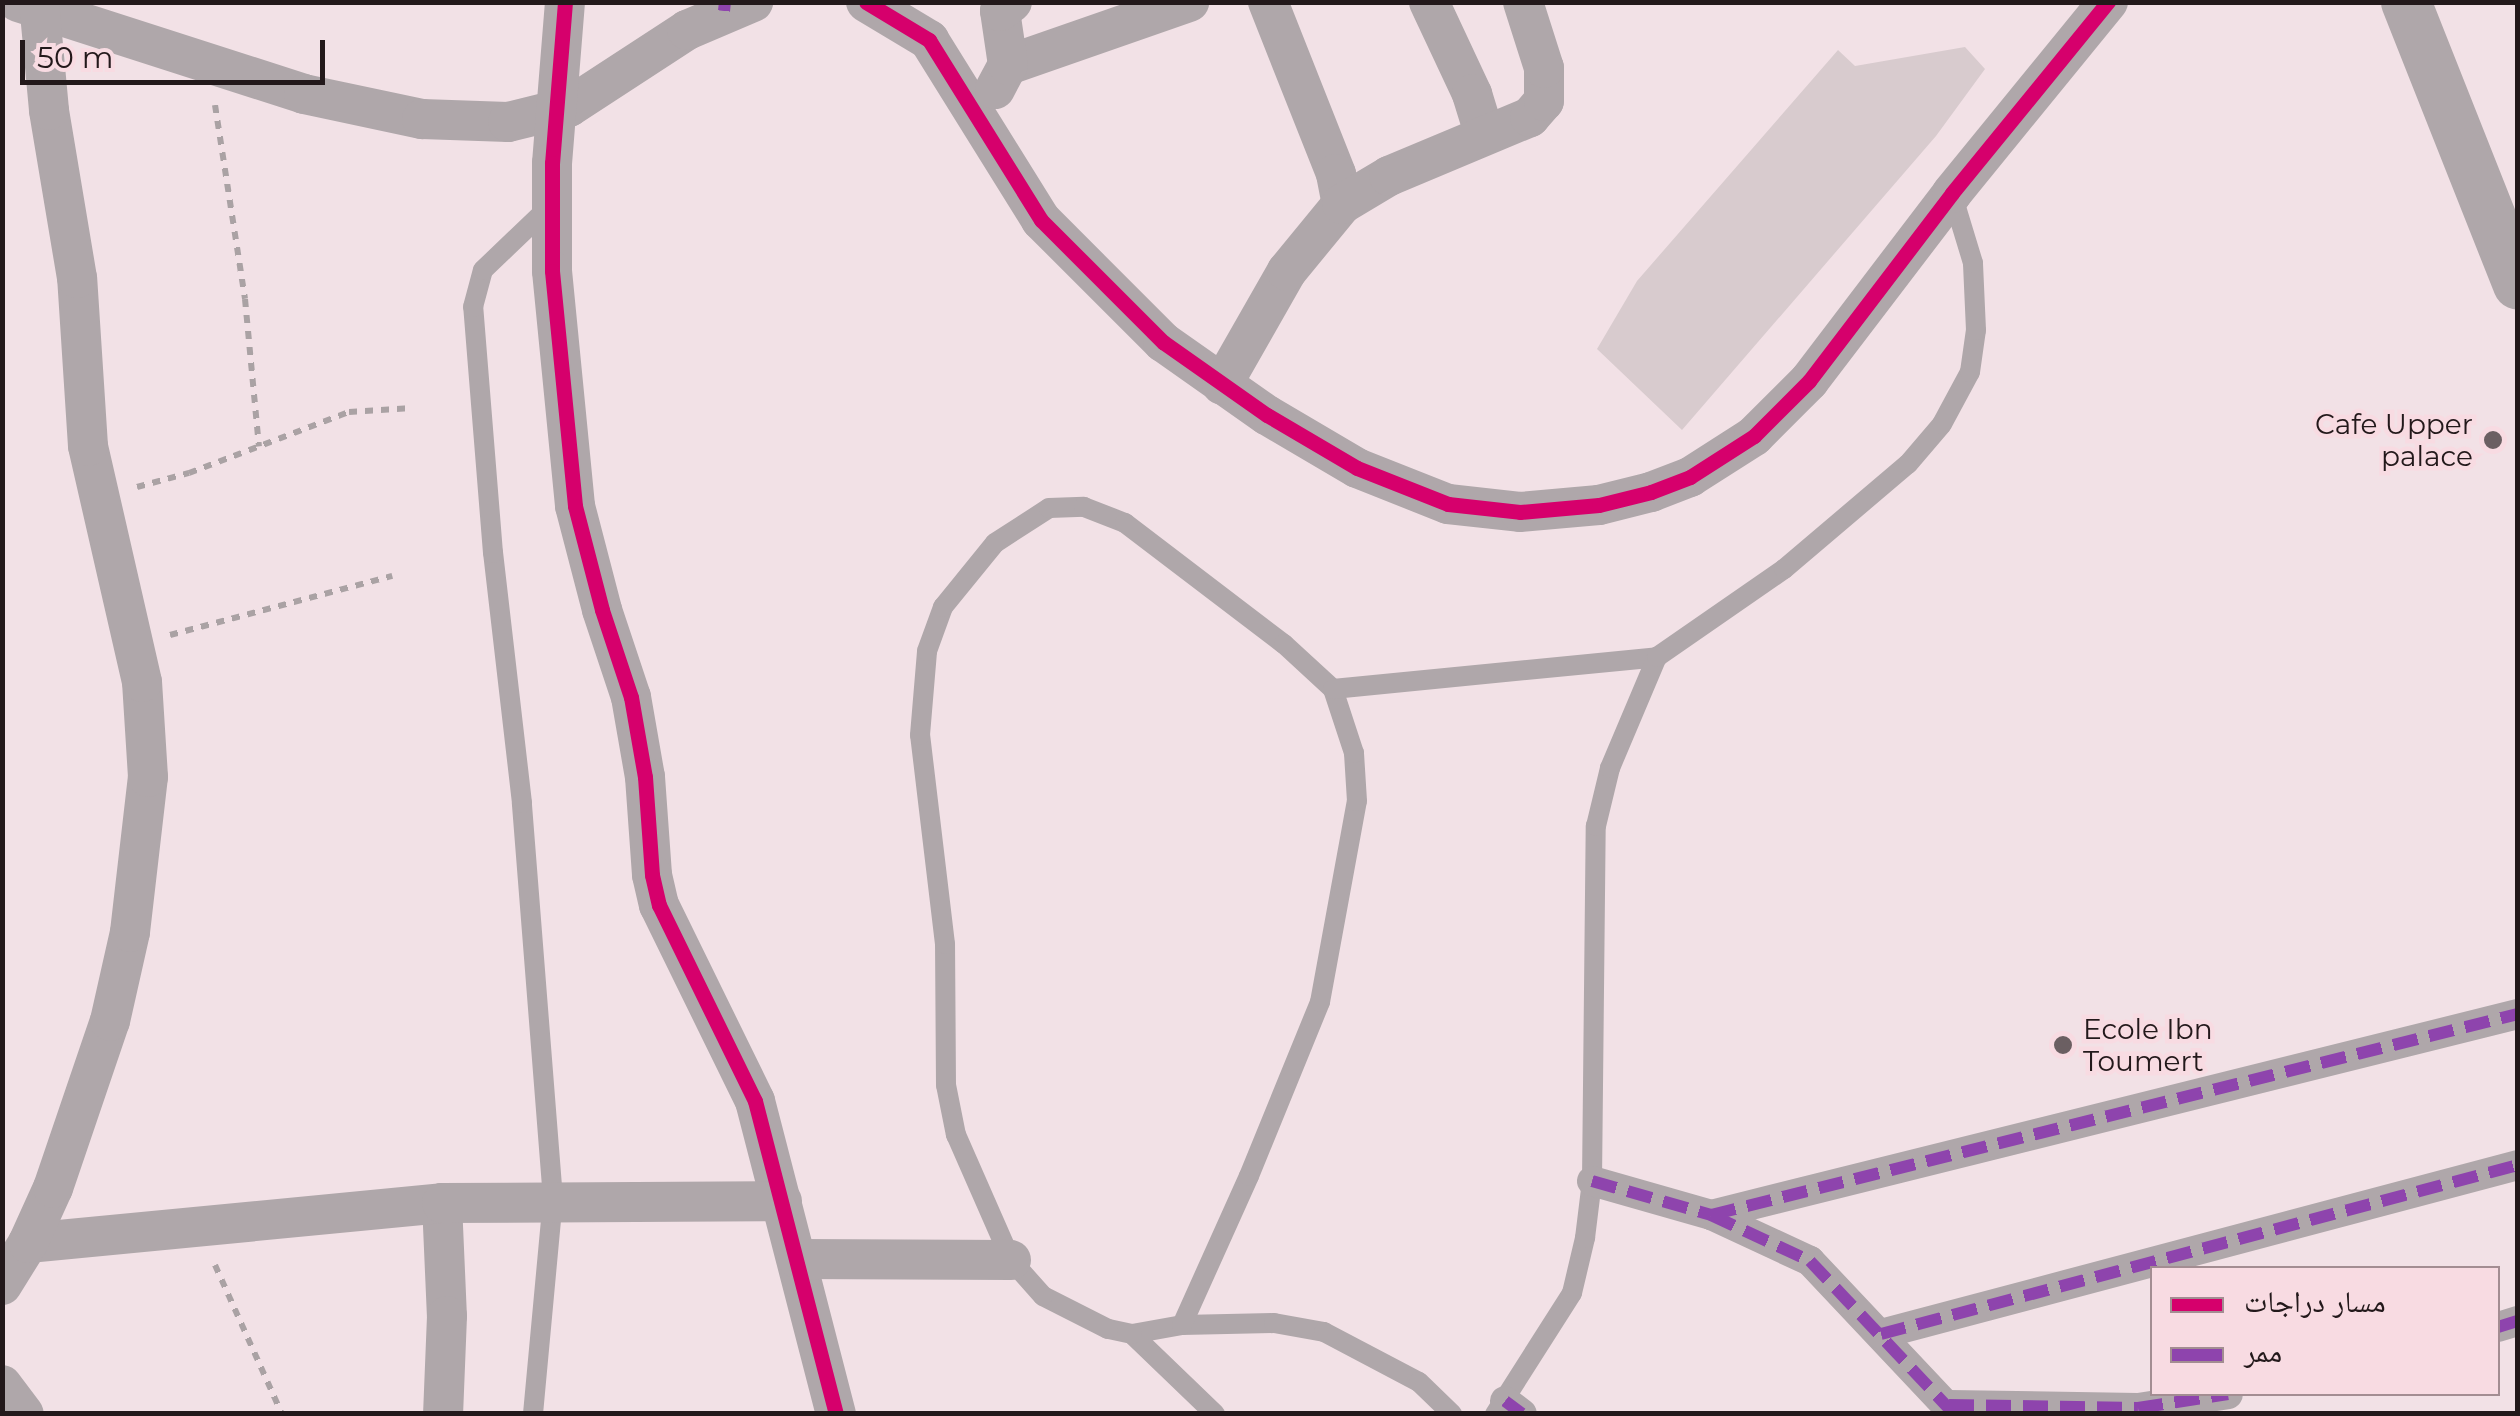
<!DOCTYPE html>
<html>
<head>
<meta charset="utf-8">
<style>
	body { margin:0 }
	#map { position:relative; width:2520px; height:1416px; overflow:hidden; background:#f2e1e6; font-family:Montserrat,"Noto Naskh Arabic",sans-serif }
	div>[style] { position:absolute }
	.building>* { inset:0; background:#d8cbce }
	.path>* { height:6px; margin-top:-3px; transform-origin:0; background:repeating-linear-gradient(90deg,#aaa2a4 0 8px,transparent 0 16px) }
	.service>* { height:20px; margin:-10px; padding:0 10px; transform-origin:10px; border-radius:10px; background:#afa7aa }
	.pedestrian>* { height:30px; margin:-15px; padding:0 15px; transform-origin:15px; border-radius:15px; background:#afa7aa }
	.minor>* { height:40px; margin:-20px; padding:0 20px; transform-origin:20px; border-radius:20px; background:#afa7aa }
	.tertiary>* { height:50px; margin:-25px; padding:0 25px; transform-origin:25px; border-radius:25px; background:#afa7aa }
	.quiet>* { height:12px; margin-top:-6px; transform-origin:0; background:repeating-linear-gradient(90deg,#8e44ad 0 25px,transparent 0 37px) }
	.cycleway>* { height:15px; margin:-7.5px; padding:0 7.5px; transform-origin:7.5px; border-radius:7.5px; background:#d6006c }
	.dots>* { width:28px; height:28px; translate:-50% -50%; box-sizing:border-box; border:5px solid #f8dbe2; border-radius:50% }
	span { translate:-50% -50%; white-space:nowrap; text-align:center; line-height:1.15; -webkit-text-stroke:9px #f8dbe2; paint-order:stroke }
	.poi-label { font-size:28px; color:#23191b }
	.right { translate:-100% -50%; text-align:right }
	.left { translate:0 -50%; text-align:left }
	.frame { position:absolute; inset:0; border:5px solid #23191b; pointer-events:none }
	.legend { position:absolute; left:2150px; top:1266px; width:350px; height:130px; box-sizing:border-box; background:#f8dbe2; border:2px solid #a38d92; margin:0; padding:12px 18px; list-style:none; font-size:30px; color:#23191b }
	.legend li { display:flex; align-items:center; gap:20px; height:50px }
	.legend b { width:50px; border:2px solid #a38d92 }
	.scale { position:absolute; left:20px; top:40px; width:305px; height:45px; box-sizing:border-box; border:5px solid #23191b; border-top:0; padding-left:12px; font-size:30px; line-height:35px; white-space:nowrap; color:#23191b; -webkit-text-stroke:8px #f8dbe2; paint-order:stroke }
</style>
</head>
<body>
<div id="map">
	<div class="building">
		<i style="clip-path:polygon(1965px 47px,1985px 69px,1936px 136px,1682px 430px,1597px 349px,1637px 281px,1838px 50px,1855px 66px)"></i>
	</div>
	<div class="path">
		<i style="left:215px;top:105px;width:196px;rotate:81.2deg"></i>
		<i style="left:245px;top:299px;width:148px;rotate:84.6deg"></i>
		<i style="left:137px;top:487px;width:54px;rotate:-15.1deg"></i>
		<i style="left:189px;top:473px;width:171px;rotate:-20.9deg"></i>
		<i style="left:349px;top:412px;width:63px;rotate:-3.6deg"></i>
		<i style="left:170px;top:635px;width:230px;rotate:-14.9deg"></i>
		<i style="left:215px;top:1265px;width:163px;rotate:65.8deg"></i>
	</div>
	<div class="service">
		<i style="left:1182px;top:1325px;width:92px;rotate:-1.2deg"></i>
		<i style="left:1274px;top:1323px;width:51px;rotate:10.2deg"></i>
		<i style="left:1324px;top:1332px;width:107px;rotate:27.8deg"></i>
		<i style="left:1419px;top:1382px;width:46px;rotate:44.1deg"></i>
		<i style="left:1132px;top:1334px;width:51px;rotate:-10.2deg"></i>
		<i style="left:1182px;top:1325px;width:163px;rotate:-65.8deg"></i>
		<i style="left:1249px;top:1176px;width:188px;rotate:-67.8deg"></i>
		<i style="left:1320px;top:1002px;width:204px;rotate:-79.6deg"></i>
		<i style="left:1357px;top:801px;width:48px;rotate:-93.6deg"></i>
		<i style="left:1354px;top:753px;width:67px;rotate:-108.2deg"></i>
		<i style="left:533px;top:1414px;width:216px;rotate:-84.7deg"></i>
		<i style="left:553px;top:1199px;width:397px;rotate:-94.5deg"></i>
		<i style="left:522px;top:803px;width:252px;rotate:-96.6deg"></i>
		<i style="left:493px;top:553px;width:247px;rotate:-94.6deg"></i>
		<i style="left:473px;top:307px;width:38px;rotate:-75deg"></i>
		<i style="left:483px;top:270px;width:93px;rotate:-43.7deg"></i>
		<i style="left:1215px;top:1414px;width:115px;rotate:-136.1deg"></i>
		<i style="left:1132px;top:1334px;width:25px;rotate:-168deg"></i>
		<i style="left:1108px;top:1329px;width:73px;rotate:-153.1deg"></i>
		<i style="left:1043px;top:1296px;width:48px;rotate:-131.6deg"></i>
		<i style="left:1011px;top:1260px;width:137px;rotate:-113.7deg"></i>
		<i style="left:956px;top:1135px;width:51px;rotate:-101.3deg"></i>
		<i style="left:946px;top:1085px;width:141px;rotate:-90.4deg"></i>
		<i style="left:945px;top:944px;width:210px;rotate:-96.8deg"></i>
		<i style="left:920px;top:735px;width:84px;rotate:-85.2deg"></i>
		<i style="left:927px;top:651px;width:47px;rotate:-70deg"></i>
		<i style="left:943px;top:607px;width:82px;rotate:-50.9deg"></i>
		<i style="left:995px;top:543px;width:64px;rotate:-32.9deg"></i>
		<i style="left:1049px;top:508px;width:35px;rotate:-2deg"></i>
		<i style="left:1084px;top:507px;width:44px;rotate:21.3deg"></i>
		<i style="left:1125px;top:523px;width:200px;rotate:37.3deg"></i>
		<i style="left:1284px;top:644px;width:67px;rotate:42.6deg"></i>
		<i style="left:1333px;top:689px;width:326px;rotate:-5.6deg"></i>
		<i style="left:1495px;top:1414px;width:143px;rotate:-57.5deg"></i>
		<i style="left:1572px;top:1293px;width:57px;rotate:-76.7deg"></i>
		<i style="left:1585px;top:1238px;width:57px;rotate:-83deg"></i>
		<i style="left:1592px;top:1181px;width:355px;rotate:-89.4deg"></i>
		<i style="left:1596px;top:826px;width:60px;rotate:-76.4deg"></i>
		<i style="left:1610px;top:768px;width:121px;rotate:-67.1deg"></i>
		<i style="left:1657px;top:657px;width:155px;rotate:-34.7deg"></i>
		<i style="left:1784px;top:569px;width:162px;rotate:-40.3deg"></i>
		<i style="left:1908px;top:464px;width:52px;rotate:-49.6deg"></i>
		<i style="left:1942px;top:424px;width:59px;rotate:-61.7deg"></i>
		<i style="left:1970px;top:372px;width:42px;rotate:-81.9deg"></i>
		<i style="left:1976px;top:330px;width:67px;rotate:-92.6deg"></i>
		<i style="left:1973px;top:263px;width:72px;rotate:-106.9deg"></i>
	</div>
	<div class="pedestrian">
		<i style="left:1592px;top:1181px;width:124px;rotate:15.9deg"></i>
		<i style="left:1711px;top:1215px;width:109px;rotate:24.9deg"></i>
		<i style="left:1810px;top:1261px;width:210px;rotate:46.7deg"></i>
		<i style="left:1711px;top:1215px;width:832px;rotate:-13.99deg"></i>
		<i style="left:2498px;top:1327px;width:21px;rotate:-17deg"></i>
		<i style="left:1881px;top:1334px;width:659px;rotate:-14.86deg"></i>
		<i style="left:1505px;top:1401px;width:21px;rotate:37deg"></i>
		<i style="left:1949px;top:1405px;width:189px;rotate:0.9deg"></i>
		<i style="left:2138px;top:1408px;width:91px;rotate:-8.8deg"></i>
	</div>
	<div class="minor">
		<i style="left:18px;top:2px;width:300px;rotate:17.8deg"></i>
		<i style="left:304px;top:94px;width:121px;rotate:12deg"></i>
		<i style="left:422px;top:119px;width:86px;rotate:2deg"></i>
		<i style="left:508px;top:122px;width:63px;rotate:-13.8deg"></i>
		<i style="left:569px;top:107px;width:141px;rotate:-33.1deg"></i>
		<i style="left:687px;top:30px;width:72px;rotate:-23deg"></i>
		<i style="left:565px;top:2px;width:162px;rotate:94.6deg"></i>
		<i style="left:552px;top:163px;width:108px;rotate:90deg"></i>
		<i style="left:552px;top:271px;width:236px;rotate:84.4deg"></i>
		<i style="left:575px;top:506px;width:107px;rotate:75.4deg"></i>
		<i style="left:602px;top:610px;width:92px;rotate:71.6deg"></i>
		<i style="left:631px;top:697px;width:81px;rotate:80.1deg"></i>
		<i style="left:645px;top:777px;width:98px;rotate:85.9deg"></i>
		<i style="left:652px;top:875px;width:31px;rotate:77deg"></i>
		<i style="left:659px;top:905px;width:218px;rotate:63.9deg"></i>
		<i style="left:755px;top:1101px;width:323px;rotate:75.5deg"></i>
		<i style="left:866px;top:2px;width:74px;rotate:31.1deg"></i>
		<i style="left:929px;top:40px;width:212px;rotate:58.1deg"></i>
		<i style="left:1041px;top:220px;width:173px;rotate:45deg"></i>
		<i style="left:1163px;top:342px;width:127px;rotate:35.1deg"></i>
		<i style="left:1267px;top:415px;width:104px;rotate:30.5deg"></i>
		<i style="left:1357px;top:468px;width:98px;rotate:21.6deg"></i>
		<i style="left:1448px;top:504px;width:72px;rotate:6.3deg"></i>
		<i style="left:1520px;top:512px;width:79px;rotate:-5.1deg"></i>
		<i style="left:1599px;top:505px;width:54px;rotate:-14deg"></i>
		<i style="left:1651px;top:492px;width:42px;rotate:-21deg"></i>
		<i style="left:1690px;top:477px;width:76px;rotate:-32.6deg"></i>
		<i style="left:1754px;top:436px;width:78px;rotate:-45deg"></i>
		<i style="left:1809px;top:381px;width:236px;rotate:-52.7deg"></i>
		<i style="left:1952px;top:193px;width:247px;rotate:-50.8deg"></i>
		<i style="left:1268px;top:2px;width:185px;rotate:68.4deg"></i>
		<i style="left:1336px;top:174px;width:31px;rotate:79deg"></i>
		<i style="left:1429px;top:2px;width:102px;rotate:64.9deg"></i>
		<i style="left:1472px;top:94px;width:41px;rotate:72.9deg"></i>
		<i style="left:1008px;top:65px;width:192px;rotate:-19.2deg"></i>
		<i style="left:995px;top:89px;width:27px;rotate:-62deg"></i>
		<i style="left:1008px;top:65px;width:55px;rotate:-98.4deg"></i>
		<i style="left:1000px;top:11px;width:15px;rotate:-37deg"></i>
		<i style="left:1222px;top:385px;width:131px;rotate:-60.3deg"></i>
		<i style="left:1287px;top:271px;width:87px;rotate:-50.6deg"></i>
		<i style="left:1342px;top:204px;width:55px;rotate:-30.8deg"></i>
		<i style="left:1389px;top:176px;width:153px;rotate:-22.7deg"></i>
		<i style="left:1530px;top:117px;width:21px;rotate:-49deg"></i>
		<i style="left:1544px;top:101px;width:33px;rotate:-90deg"></i>
		<i style="left:1544px;top:68px;width:69px;rotate:-107.7deg"></i>
		<i style="left:442px;top:1203px;width:113px;rotate:87.5deg"></i>
		<i style="left:447px;top:1316px;width:98px;rotate:92.3deg"></i>
		<i style="left:28px;top:1243px;width:416px;rotate:-5.5deg"></i>
		<i style="left:442px;top:1203px;width:340px;rotate:-0.3deg"></i>
		<i style="left:798px;top:1259px;width:213px;rotate:0.3deg"></i>
		<i style="left:2px;top:1285px;width:49px;rotate:-58.2deg"></i>
		<i style="left:28px;top:1243px;width:60px;rotate:-65.6deg"></i>
		<i style="left:53px;top:1188px;width:176px;rotate:-71.2deg"></i>
		<i style="left:110px;top:1021px;width:91px;rotate:-77.3deg"></i>
		<i style="left:130px;top:932px;width:156px;rotate:-83.4deg"></i>
		<i style="left:148px;top:777px;width:95px;rotate:-93.6deg"></i>
		<i style="left:142px;top:682px;width:242px;rotate:-102.9deg"></i>
		<i style="left:88px;top:446px;width:168px;rotate:-93.7deg"></i>
		<i style="left:77px;top:278px;width:170px;rotate:-99.5deg"></i>
		<i style="left:49px;top:110px;width:108px;rotate:-95.3deg"></i>
		<i style="left:2px;top:1385px;width:36px;rotate:53deg"></i>
	</div>
	<div class="tertiary">
		<i style="left:2406px;top:2px;width:304px;rotate:68.4deg"></i>
	</div>
	<div class="quiet">
		<i style="left:724px;top:11px;width:9px;rotate:-84deg"></i>
		<i style="left:1592px;top:1181px;width:124px;rotate:15.9deg"></i>
		<i style="left:1711px;top:1215px;width:109px;rotate:24.9deg"></i>
		<i style="left:1810px;top:1261px;width:210px;rotate:46.7deg"></i>
		<i style="left:1711px;top:1215px;width:832px;rotate:-13.99deg"></i>
		<i style="left:2498px;top:1327px;width:21px;rotate:-17deg"></i>
		<i style="left:1881px;top:1334px;width:659px;rotate:-14.86deg"></i>
		<i style="left:1505px;top:1401px;width:21px;rotate:37deg"></i>
		<i style="left:1949px;top:1405px;width:189px;rotate:0.9deg"></i>
		<i style="left:2138px;top:1408px;width:91px;rotate:-8.8deg"></i>
	</div>
	<div class="cycleway">
		<i style="left:565px;top:2px;width:162px;rotate:94.6deg"></i>
		<i style="left:552px;top:163px;width:108px;rotate:90deg"></i>
		<i style="left:552px;top:271px;width:236px;rotate:84.4deg"></i>
		<i style="left:575px;top:506px;width:107px;rotate:75.4deg"></i>
		<i style="left:602px;top:610px;width:92px;rotate:71.6deg"></i>
		<i style="left:631px;top:697px;width:81px;rotate:80.1deg"></i>
		<i style="left:645px;top:777px;width:98px;rotate:85.9deg"></i>
		<i style="left:652px;top:875px;width:31px;rotate:77deg"></i>
		<i style="left:659px;top:905px;width:218px;rotate:63.9deg"></i>
		<i style="left:755px;top:1101px;width:323px;rotate:75.5deg"></i>
		<i style="left:866px;top:2px;width:74px;rotate:31.1deg"></i>
		<i style="left:929px;top:40px;width:212px;rotate:58.1deg"></i>
		<i style="left:1041px;top:220px;width:173px;rotate:45deg"></i>
		<i style="left:1163px;top:342px;width:127px;rotate:35.1deg"></i>
		<i style="left:1267px;top:415px;width:104px;rotate:30.5deg"></i>
		<i style="left:1357px;top:468px;width:98px;rotate:21.6deg"></i>
		<i style="left:1448px;top:504px;width:72px;rotate:6.3deg"></i>
		<i style="left:1520px;top:512px;width:79px;rotate:-5.1deg"></i>
		<i style="left:1599px;top:505px;width:54px;rotate:-14deg"></i>
		<i style="left:1651px;top:492px;width:42px;rotate:-21deg"></i>
		<i style="left:1690px;top:477px;width:76px;rotate:-32.6deg"></i>
		<i style="left:1754px;top:436px;width:78px;rotate:-45deg"></i>
		<i style="left:1809px;top:381px;width:236px;rotate:-52.7deg"></i>
		<i style="left:1952px;top:193px;width:247px;rotate:-50.8deg"></i>
	</div>
	<div class="dots">
		<i style="left:2493px;top:440px;background:#6b5f62"></i>
		<i style="left:2063px;top:1045px;background:#6b5f62"></i>
	</div>
	<div class="poi-label">
		<span class="right" style="left:2473px;top:440px">Cafe Upper<br>palace</span>
		<span class="left" style="left:2083px;top:1045px">Ecole Ibn<br>Toumert</span>
	</div>
	<div class="frame"></div>
	<ul class="legend">
	<li><b style="height:12px;background:#d6006c"></b>مسار دراجات</li>
	<li><b style="height:12px;background:#8e44ad"></b>ممر</li>
	</ul>
	<div class="scale">50 m</div>
</div>
</body>
</html>
